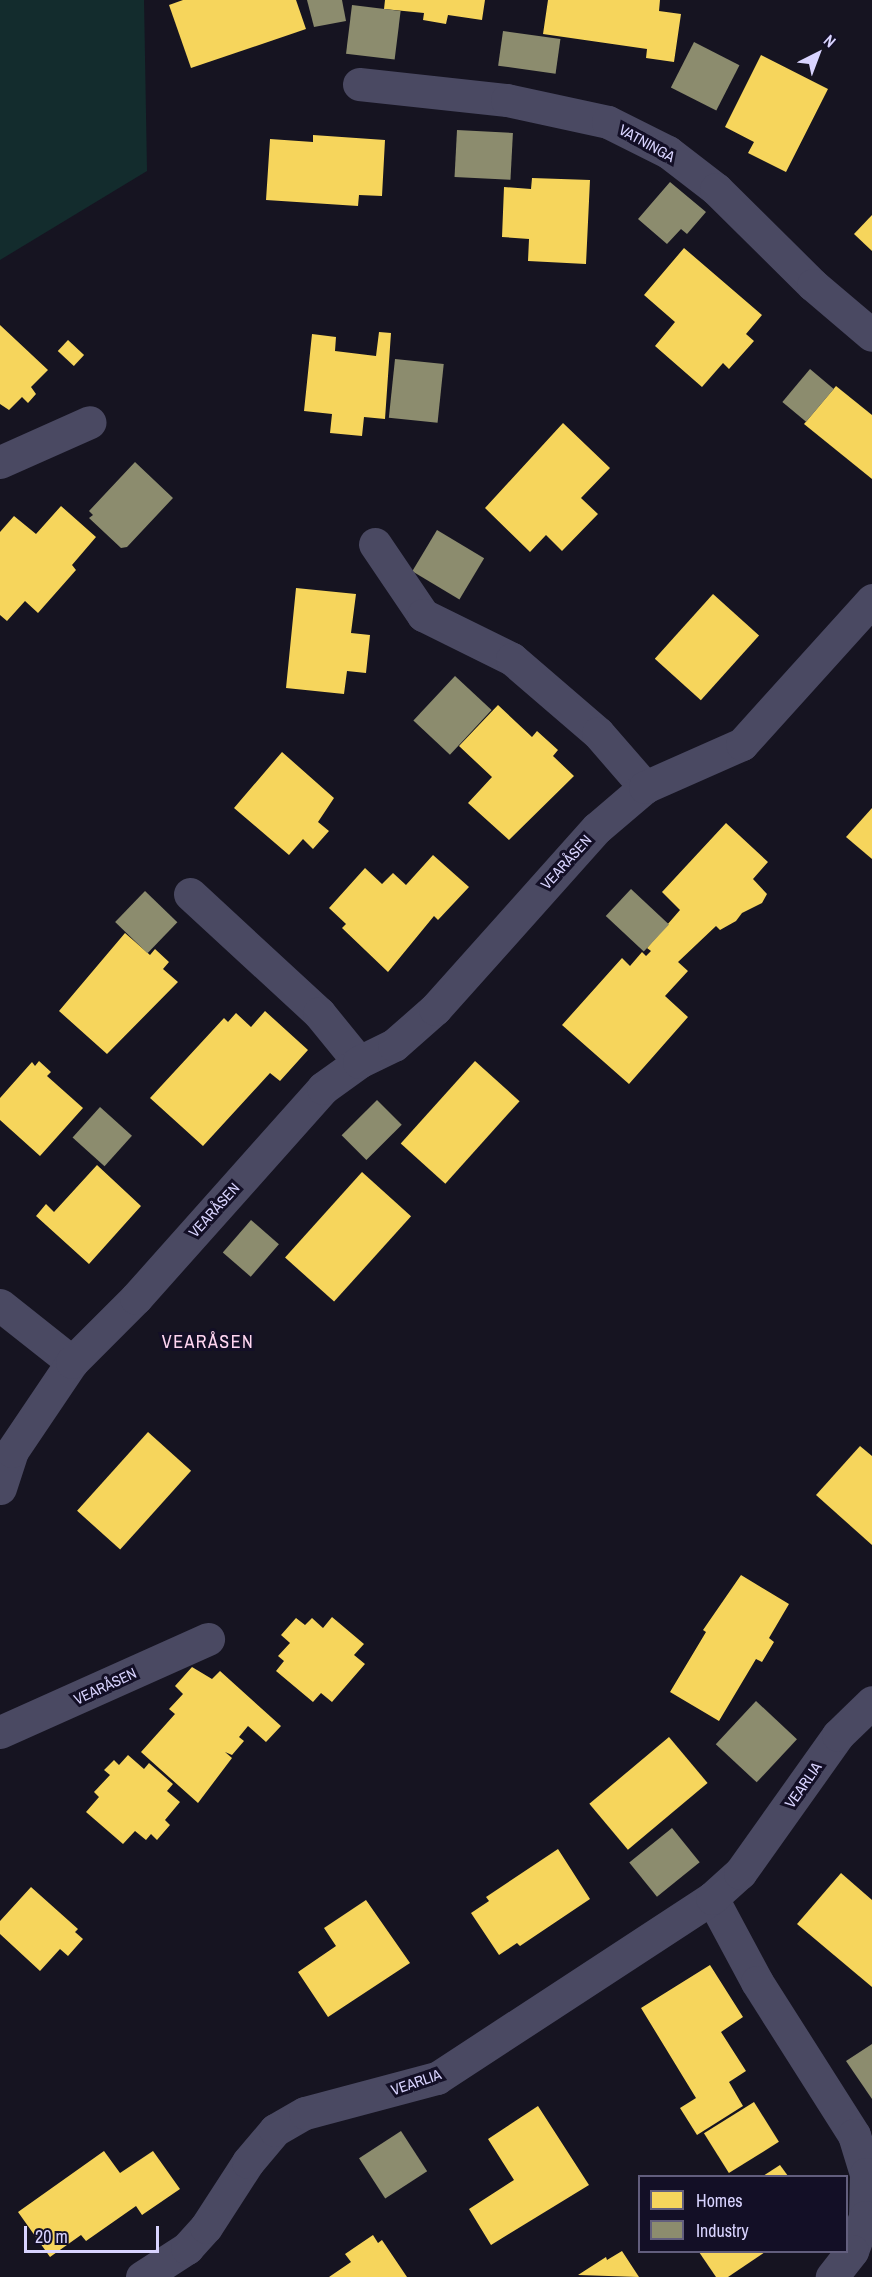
<!DOCTYPE html>
<html>
<head>
<meta charset="utf-8">
<style>
	body { margin:0 }
	#map { position:relative; width:872px; height:2277px; overflow:hidden; background:#161421; font-family:"Archivo Narrow",sans-serif }
	div>[style] { position:absolute }
	.green>* { inset:0; background:#132c2d }
	.homes>* { inset:0; background:#f6d55c; transform-origin:0 0 }
	.industry>* { inset:0; background:#8c8c6e; transform-origin:0 0 }
	.street>* { height:33px; margin:-16.5px; padding:0 16.5px; transform-origin:16.5px; border-radius:16.5px; background:#4a4962 }
	span { translate:-50% -50%; white-space:nowrap; text-align:center; line-height:1.15; -webkit-text-stroke:6px #130f26; paint-order:stroke }
	.street-label { font-size:15px; color:#d9d4ff }
	.quarter-label { font-size:18px; color:#ffd6f0; letter-spacing:1.5px }
	.legend { position:absolute; left:638px; top:2175px; width:210px; height:78px; box-sizing:border-box; background:#130f26; border:2px solid #625e7d; margin:0; padding:8px 10px; list-style:none; font-size:18px; color:#d9d4ff }
	.legend li { display:flex; align-items:center; gap:12px; height:30px }
	.legend b { width:30px; border:2px solid #625e7d }
	.north { position:absolute; left:788px; top:24px; width:60px; height:60px; -webkit-text-stroke:4px #130f26; paint-order:stroke; rotate:42deg; font-size:16px; font-weight:700; line-height:24px; text-align:center; color:#d9d4ff }
	.north::after { content:''; display:block; margin:auto; width:21px; height:27px; background:#d9d4ff; clip-path:polygon(50% 0,100% 100%,50% 72%,0 100%) }
	.scale { position:absolute; left:24px; top:2226px; width:135px; height:27px; box-sizing:border-box; border:3px solid #d9d4ff; border-top:0; padding-left:8px; font-size:18px; line-height:21px; white-space:nowrap; color:#d9d4ff; -webkit-text-stroke:4px #130f26; paint-order:stroke }
</style>
</head>
<body>
<div id="map">
	<div class="green">
		<i style="clip-path:polygon(0 0,144px 0,147px 171px,0 260px)"></i>
	</div>
	<div class="homes">
		<i style="clip-path:polygon(183px 0,296px 0,306px 29px,191px 68px,169px 5px)"></i>
		<i style="clip-path:polygon(385px 0,485px 0,482px 20px,448px 15px,446px 24px,423px 20px,424px 13px,384px 9px)"></i>
		<i style="clip-path:polygon(548px 0,660px 0,659px 11px,681px 14px,674px 62px,646px 58px,647px 49px,543px 34px)"></i>
		<i style="clip-path:polygon(761px 55px,828px 89px,786px 172px,748px 153px,754px 142px,725px 127px)"></i>
		<i style="clip-path:polygon(313px 135px,385px 140px,382px 196px,359px 195px,358px 206px,266px 200px,270px 139px,313px 142px)"></i>
		<i style="clip-path:polygon(532px 178px,590px 180px,586px 264px,528px 261px,529px 239px,502px 237px,504px 187px,531px 189px)"></i>
		<i style="clip-path:polygon(872px 215px,872px 251px,854px 234px)"></i>
		<i style="clip-path:polygon(684px 248px,762px 315px,746px 334px,754px 341px,729px 369px,723px 363px,702px 387px,655px 346px,675px 322px,644px 295px)"></i>
		<i style="clip-path:polygon(0 325px,48px 370px,31px 387px,36px 394px,28px 403px,22px 397px,9px 410px,0 404px)"></i>
		<i style="clip-path:polygon(379px 332px,391px 333px,385px 419px,364px 417px,362px 436px,330px 433px,332px 414px,304px 411px,312px 334px,336px 337px,335px 351px,376px 356px)"></i>
		<i style="left:68px;top:340px;width:22px;height:15px;rotate:43deg"></i>
		<i style="clip-path:polygon(836px 386px,872px 415px,872px 479px,804px 424px)"></i>
		<i style="clip-path:polygon(563px 423px,610px 468px,581px 498px,598px 514px,562px 551px,546px 535px,530px 552px,485px 508px)"></i>
		<i style="clip-path:polygon(61px 506px,96px 537px,72px 565px,76px 570px,38px 613px,25px 601px,7px 621px,0 615px,0 532px,14px 516px,36px 534px)"></i>
		<i style="clip-path:polygon(296px 588px,356px 594px,351px 633px,370px 635px,366px 673px,347px 671px,344px 694px,286px 688px)"></i>
		<i style="left:713px;top:594px;width:62px;height:87px;rotate:42deg"></i>
		<i style="clip-path:polygon(498px 705px,532px 737px,537px 731px,558px 750px,553px 756px,574px 776px,509px 840px,468px 803px,492px 777px,459px 746px)"></i>
		<i style="clip-path:polygon(282px 752px,334px 798px,318px 822px,329px 831px,313px 849px,303px 839px,289px 855px,234px 808px)"></i>
		<i style="clip-path:polygon(872px 808px,872px 859px,846px 837px)"></i>
		<i style="clip-path:polygon(726px 823px,768px 862px,753px 879px,767px 894px,762px 903px,742px 913px,736px 921px,720px 930px,716px 926px,678px 962px,688px 971px,665px 996px,688px 1017px,629px 1084px,562px 1025px,622px 958px,630px 966px,642px 952px,646px 956px,651px 951px,647px 948px,680px 910px,662px 892px)"></i>
		<i style="clip-path:polygon(433px 855px,469px 887px,438px 920px,434px 916px,388px 972px,342px 928px,346px 924px,329px 908px,365px 868px,382px 884px,393px 873px,406px 885px)"></i>
		<i style="clip-path:polygon(125px 933px,150px 955px,155px 949px,169px 962px,163px 969px,178px 982px,107px 1054px,59px 1011px)"></i>
		<i style="clip-path:polygon(265px 1011px,308px 1050px,280px 1081px,270px 1073px,203px 1146px,150px 1098px,224px 1018px,228px 1022px,236px 1013px,251px 1027px)"></i>
		<i style="clip-path:polygon(39px 1061px,51px 1072px,47px 1076px,83px 1108px,40px 1156px,0 1120px,0 1098px,32px 1062px,35px 1066px)"></i>
		<i style="left:475px;top:1061px;width:60px;height:111px;rotate:42deg"></i>
		<i style="clip-path:polygon(97px 1165px,141px 1206px,89px 1264px,36px 1216px,46px 1204px,54px 1212px)"></i>
		<i style="left:362px;top:1172px;width:66px;height:115px;rotate:42deg"></i>
		<i style="left:148px;top:1432px;width:58px;height:106px;rotate:42deg"></i>
		<i style="clip-path:polygon(860px 1446px,872px 1456px,872px 1545px,816px 1495px)"></i>
		<i style="clip-path:polygon(741px 1575px,789px 1604px,769px 1638px,774px 1642px,762px 1662px,756px 1659px,719px 1721px,670px 1692px,706px 1632px,703px 1630px)"></i>
		<i style="clip-path:polygon(332px 1617px,364px 1644px,354px 1655px,365px 1664px,332px 1702px,321px 1693px,313px 1702px,276px 1671px,284px 1661px,278px 1656px,290px 1643px,281px 1635px,296px 1618px,305px 1625px,312px 1618px,323px 1628px)"></i>
		<i style="clip-path:polygon(192px 1667px,212px 1679px,220px 1671px,281px 1726px,266px 1742px,248px 1726px,239px 1737px,244px 1741px,232px 1755px,225px 1752px,232px 1758px,198px 1803px,141px 1752px,175px 1714px,169px 1709px,183px 1694px,175px 1686px)"></i>
		<i style="left:669px;top:1737px;width:60px;height:104px;rotate:50deg"></i>
		<i style="clip-path:polygon(128px 1755px,144px 1769px,149px 1763px,173px 1784px,167px 1791px,180px 1802px,165px 1820px,170px 1825px,157px 1840px,151px 1834px,146px 1840px,135px 1831px,123px 1844px,86px 1812px,99px 1797px,94px 1792px,110px 1775px,104px 1770px,114px 1760px,119px 1765px)"></i>
		<i style="clip-path:polygon(558px 1849px,590px 1899px,520px 1946px,517px 1943px,499px 1955px,471px 1913px,489px 1901px,486px 1897px)"></i>
		<i style="clip-path:polygon(841px 1873px,872px 1900px,872px 1987px,797px 1924px)"></i>
		<i style="clip-path:polygon(31px 1887px,78px 1929px,75px 1932px,83px 1939px,68px 1956px,60px 1949px,40px 1971px,0 1934px,0 1921px)"></i>
		<i style="clip-path:polygon(366px 1900px,410px 1963px,328px 2017px,298px 1972px,336px 1946px,324px 1928px)"></i>
		<i style="clip-path:polygon(710px 1965px,743px 2017px,721px 2032px,746px 2071px,729px 2082px,743px 2106px,697px 2135px,680px 2108px,696px 2098px,641px 2008px)"></i>
		<i style="left:754px;top:2102px;width:47px;height:59px;rotate:58deg"></i>
		<i style="clip-path:polygon(538px 2106px,589px 2185px,491px 2245px,469px 2209px,514px 2180px,488px 2139px)"></i>
		<i style="clip-path:polygon(104px 2151px,120px 2173px,153px 2151px,180px 2189px,142px 2215px,136px 2206px,86px 2241px,81px 2235px,50px 2257px,18px 2212px)"></i>
		<i style="clip-path:polygon(780px 2165px,788px 2176px,763px 2176px)"></i>
		<i style="clip-path:polygon(373px 2235px,378px 2243px,382px 2240px,407px 2277px,329px 2277px,351px 2262px,345px 2254px)"></i>
		<i style="clip-path:polygon(622px 2251px,639px 2277px,578px 2275px,606px 2257px,607px 2260px)"></i>
		<i style="clip-path:polygon(699px 2252px,765px 2252px,728px 2277px,716px 2277px)"></i>
	</div>
	<div class="industry">
		<i style="clip-path:polygon(307px 0,342px 0,346px 21px,314px 27px)"></i>
		<i style="left:352px;top:5px;width:49px;height:49px;rotate:7deg"></i>
		<i style="left:503px;top:31px;width:58px;height:35px;rotate:8deg"></i>
		<i style="left:694px;top:42px;width:51px;height:51px;rotate:27deg"></i>
		<i style="left:457px;top:130px;width:56px;height:47px;rotate:3deg"></i>
		<i style="clip-path:polygon(670px 182px,706px 212px,687px 234px,681px 229px,667px 244px,638px 219px)"></i>
		<i style="left:395px;top:359px;width:49px;height:59px;rotate:6deg"></i>
		<i style="left:810px;top:369px;width:31px;height:43px;rotate:40deg"></i>
		<i style="clip-path:polygon(135px 462px,173px 498px,127px 547px,121px 548px,89px 518px,93px 515px,89px 511px)"></i>
		<i style="left:437px;top:530px;width:55px;height:48px;rotate:31deg"></i>
		<i style="left:455px;top:676px;width:50px;height:61px;rotate:43deg"></i>
		<i style="left:631px;top:889px;width:52px;height:37px;rotate:43deg"></i>
		<i style="left:145px;top:891px;width:45px;height:43px;rotate:44deg"></i>
		<i style="left:377px;top:1100px;width:35px;height:50px;rotate:45deg"></i>
		<i style="left:100px;top:1107px;width:43px;height:41px;rotate:42deg"></i>
		<i style="left:251px;top:1220px;width:37px;height:43px;rotate:41deg"></i>
		<i style="left:756px;top:1701px;width:56px;height:59px;rotate:43deg"></i>
		<i style="left:672px;top:1828px;width:44px;height:55px;rotate:51deg"></i>
		<i style="clip-path:polygon(872px 2044px,872px 2099px,846px 2061px)"></i>
		<i style="left:401px;top:2131px;width:48px;height:50px;rotate:57deg"></i>
	</div>
	<div class="street">
		<i style="left:359px;top:84px;width:149px;rotate:6.2deg"></i>
		<i style="left:507px;top:100px;width:103px;rotate:12.3deg"></i>
		<i style="left:608px;top:122px;width:67px;rotate:26.6deg"></i>
		<i style="left:668px;top:152px;width:61px;rotate:37.6deg"></i>
		<i style="left:716px;top:189px;width:136px;rotate:44.7deg"></i>
		<i style="left:813px;top:285px;width:77px;rotate:40.3deg"></i>
		<i style="left:0;top:462px;width:98px;rotate:-24deg"></i>
		<i style="left:375px;top:544px;width:86px;rotate:55.9deg"></i>
		<i style="left:423px;top:615px;width:99px;rotate:26.3deg"></i>
		<i style="left:512px;top:659px;width:113px;rotate:40.7deg"></i>
		<i style="left:598px;top:733px;width:72px;rotate:49deg"></i>
		<i style="left:190px;top:894px;width:176px;rotate:42.7deg"></i>
		<i style="left:319px;top:1013px;width:63px;rotate:50.8deg"></i>
		<i style="left:0;top:1305px;width:92px;rotate:38.4deg"></i>
		<i style="left:0;top:1488px;width:39px;rotate:-72deg"></i>
		<i style="left:12px;top:1451px;width:107px;rotate:-56deg"></i>
		<i style="left:72px;top:1362px;width:91px;rotate:-45deg"></i>
		<i style="left:136px;top:1298px;width:281px;rotate:-48.3deg"></i>
		<i style="left:323px;top:1088px;width:44px;rotate:-35.8deg"></i>
		<i style="left:359px;top:1062px;width:39px;rotate:-26deg"></i>
		<i style="left:394px;top:1045px;width:55px;rotate:-41.3deg"></i>
		<i style="left:435px;top:1009px;width:243px;rotate:-48.2deg"></i>
		<i style="left:597px;top:828px;width:63px;rotate:-40.5deg"></i>
		<i style="left:645px;top:787px;width:106px;rotate:-23.9deg"></i>
		<i style="left:742px;top:744px;width:194px;rotate:-47.9deg"></i>
		<i style="left:0;top:1732px;width:228px;rotate:-24.1deg"></i>
		<i style="left:712px;top:1898px;width:95px;rotate:61.8deg"></i>
		<i style="left:757px;top:1982px;width:181px;rotate:57.6deg"></i>
		<i style="left:854px;top:2135px;width:41px;rotate:72.9deg"></i>
		<i style="left:866px;top:2174px;width:43px;rotate:91.3deg"></i>
		<i style="left:865px;top:2217px;width:36px;rotate:111deg"></i>
		<i style="left:852px;top:2251px;width:33px;rotate:128deg"></i>
		<i style="left:142px;top:2277px;width:54px;rotate:-32.8deg"></i>
		<i style="left:187px;top:2248px;width:28px;rotate:-48deg"></i>
		<i style="left:206px;top:2227px;width:77px;rotate:-57.1deg"></i>
		<i style="left:248px;top:2162px;width:42px;rotate:-49.8deg"></i>
		<i style="left:275px;top:2130px;width:34px;rotate:-30deg"></i>
		<i style="left:305px;top:2113px;width:137px;rotate:-14.9deg"></i>
		<i style="left:437px;top:2078px;width:329px;rotate:-33.2deg"></i>
		<i style="left:712px;top:1898px;width:38px;rotate:-42deg"></i>
		<i style="left:740px;top:1873px;width:169px;rotate:-54.6deg"></i>
		<i style="left:838px;top:1735px;width:47px;rotate:-44.1deg"></i>
	</div>
	<div class="street-label">
		<span style="left:647px;top:143px;rotate:29deg">VATNINGA</span>
		<span style="left:566px;top:862px;rotate:-48deg">VEARÅSEN</span>
		<span style="left:214px;top:1210px;rotate:-48deg">VEARÅSEN</span>
		<span style="left:105px;top:1686px;rotate:-25deg">VEARÅSEN</span>
		<span style="left:803px;top:1785px;rotate:-55deg">VEARLIA</span>
		<span style="left:416px;top:2082px;rotate:-19deg">VEARLIA</span>
	</div>
	<div class="quarter-label">
		<span style="left:208px;top:1342px">VEARÅSEN</span>
	</div>
	<ul class="legend">
	<li><b style="height:16px;background:#f6d55c"></b>Homes</li>
	<li><b style="height:16px;background:#8c8c6e"></b>Industry</li>
	</ul>
	<div class="north">N</div>
	<div class="scale">20 m</div>
</div>
</body>
</html>
